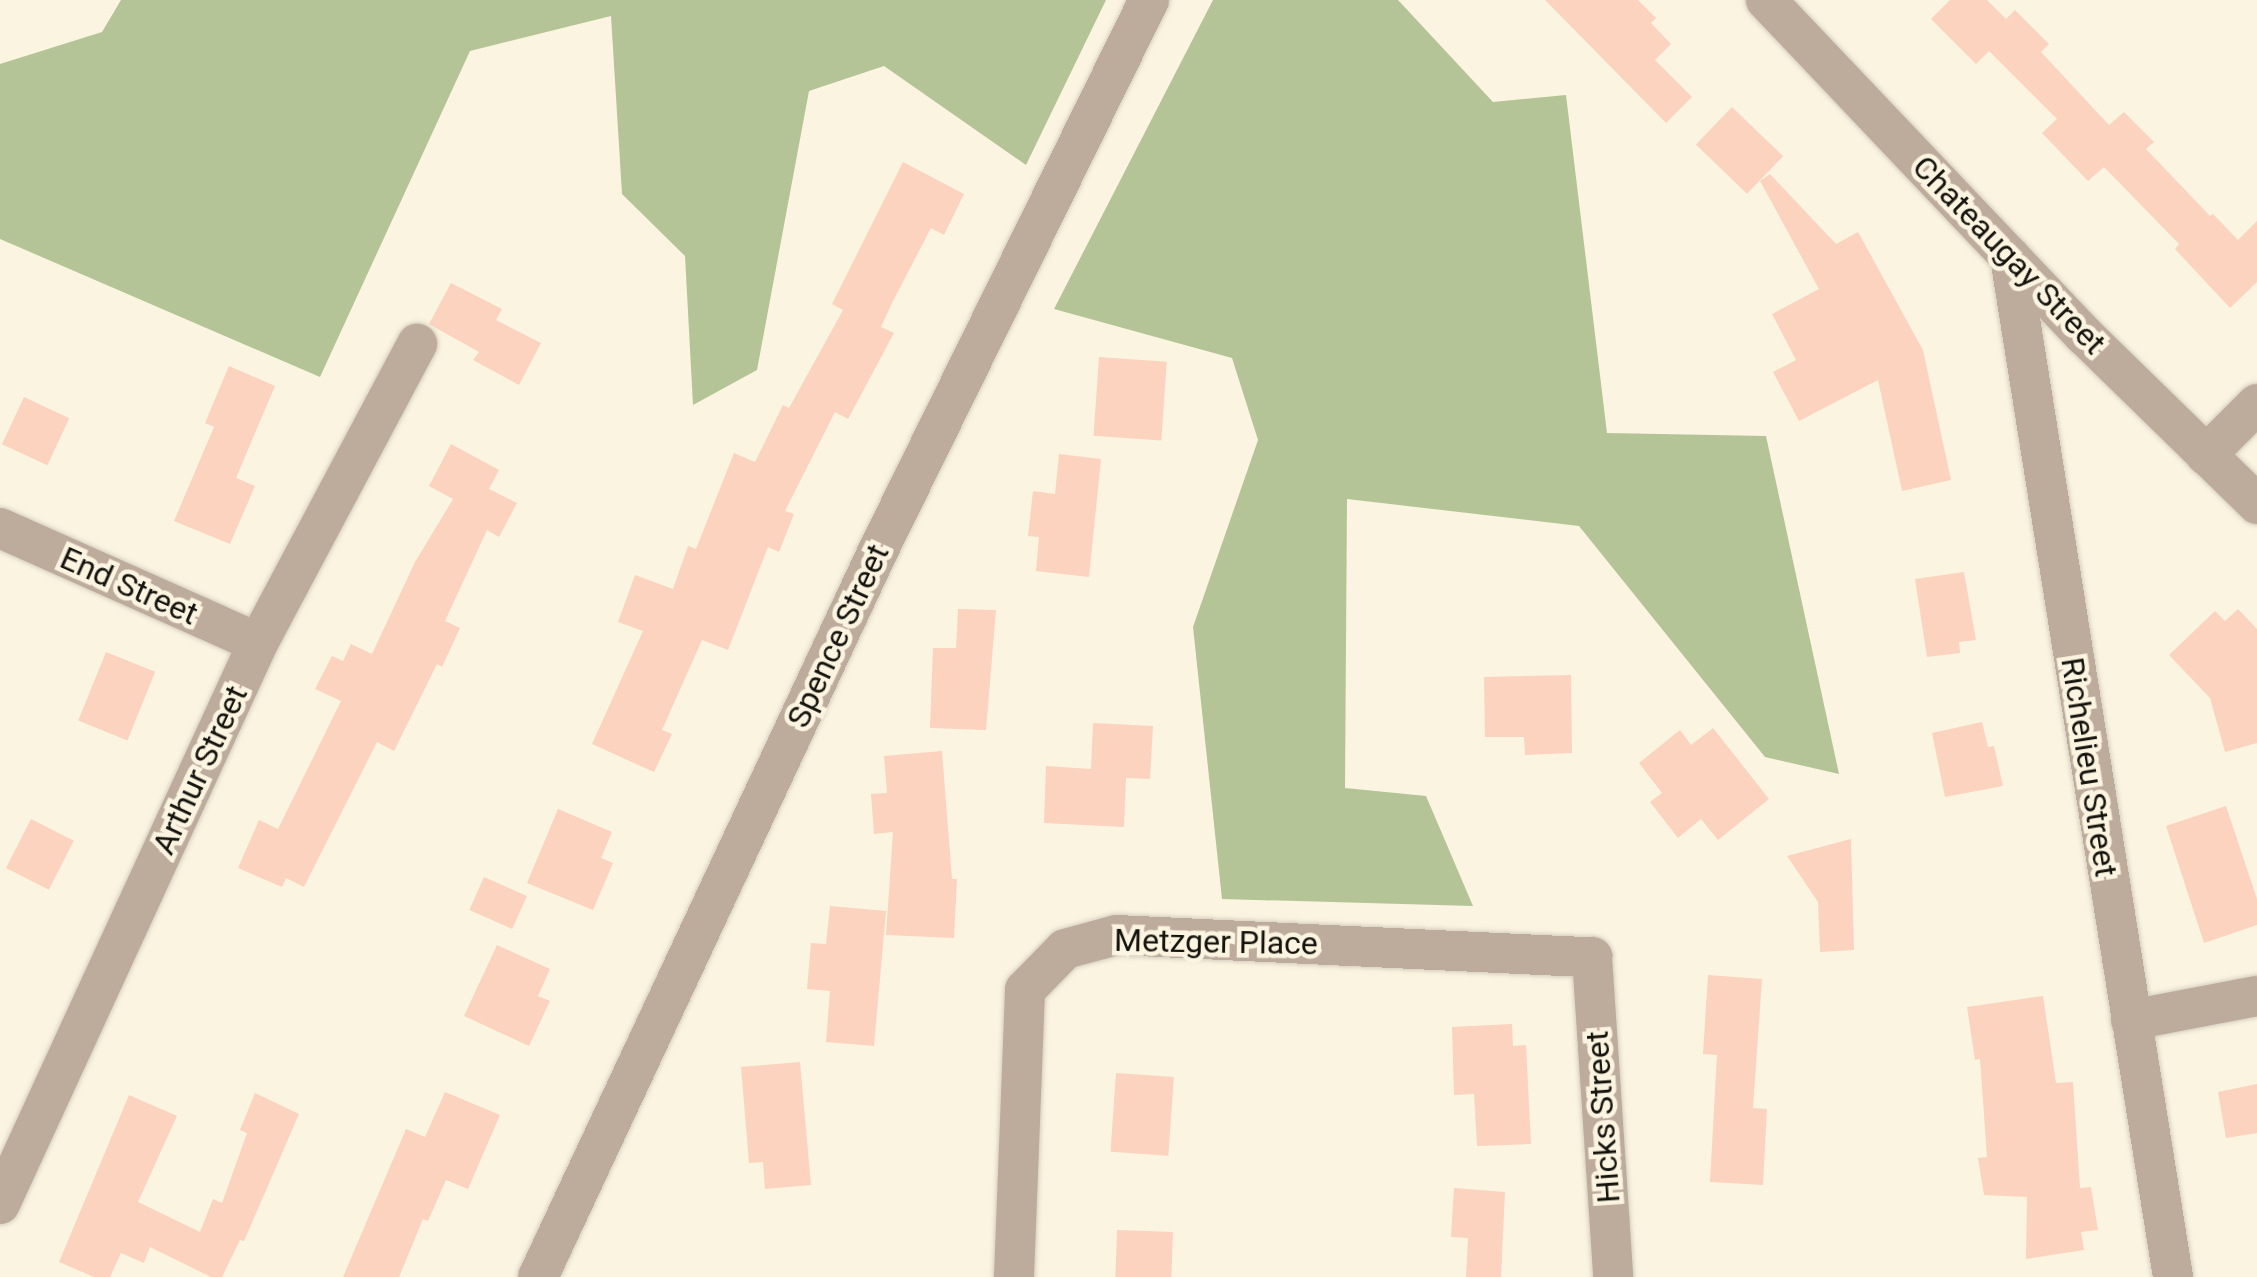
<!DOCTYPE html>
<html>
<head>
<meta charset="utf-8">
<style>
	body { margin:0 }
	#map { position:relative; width:2257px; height:1277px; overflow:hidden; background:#fbf4e1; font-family:Roboto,sans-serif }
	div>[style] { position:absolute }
	.forest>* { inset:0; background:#b5c496 }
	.building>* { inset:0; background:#fbd3bf; transform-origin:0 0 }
	.roads { filter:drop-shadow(0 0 2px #d6d0bf) drop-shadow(0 0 2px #d6d0bf) }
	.street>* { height:40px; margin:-20px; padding:0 20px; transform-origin:20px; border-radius:20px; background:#bdab9c }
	span { translate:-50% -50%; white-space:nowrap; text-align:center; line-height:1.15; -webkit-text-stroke:9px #fbf4e1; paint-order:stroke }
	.street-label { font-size:32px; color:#15130d }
</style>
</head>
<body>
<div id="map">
	<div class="forest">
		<i style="clip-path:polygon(121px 0,1106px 0,1026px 165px,884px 66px,809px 91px,757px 370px,693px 405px,685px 256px,622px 194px,611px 16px,470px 51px,320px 377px,0 239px,0 64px,102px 32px)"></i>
		<i style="clip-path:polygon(1213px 0,1398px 0,1493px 102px,1566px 95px,1607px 433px,1766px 436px,1839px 774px,1765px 757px,1579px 526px,1347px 499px,1345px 788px,1426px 796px,1473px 906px,1222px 899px,1193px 627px,1258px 440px,1232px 358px,1054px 309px)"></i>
	</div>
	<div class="building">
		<i style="clip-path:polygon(1545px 0,1638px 0,1656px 18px,1651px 23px,1671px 44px,1655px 60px,1692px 97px,1666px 123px)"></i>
		<i style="clip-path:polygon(1950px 0,1987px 0,2006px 19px,2015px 10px,2049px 44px,2041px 52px,2109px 125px,2124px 112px,2154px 142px,2146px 149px,2210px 216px,2213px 214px,2238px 240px,2257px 221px,2257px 282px,2230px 308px,2175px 249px,2179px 244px,2104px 167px,2088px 181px,2042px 133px,2057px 119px,1989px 51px,1976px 64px,1931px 19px)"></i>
		<i style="left:1732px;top:107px;width:71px;height:52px;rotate:44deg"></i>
		<i style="clip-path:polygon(903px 162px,964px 194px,944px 235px,931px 228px,892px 303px,881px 327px,894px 333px,848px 419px,835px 412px,785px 511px,794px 514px,779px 552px,768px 547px,728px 650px,702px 640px,662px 730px,672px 734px,654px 772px,592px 744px,643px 631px,618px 622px,635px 575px,673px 589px,688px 546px,696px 549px,734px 453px,755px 462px,783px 405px,789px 408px,843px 310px,832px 304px)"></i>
		<i style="clip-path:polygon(1770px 174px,1836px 244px,1858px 232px,1923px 350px,1951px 480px,1902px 491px,1878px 380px,1799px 421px,1773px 372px,1796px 360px,1772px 314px,1819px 289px,1760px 181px)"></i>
		<i style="clip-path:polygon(451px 283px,502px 309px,496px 320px,541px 343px,519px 385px,473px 360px,479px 352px,429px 324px)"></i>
		<i style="left:1099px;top:357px;width:68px;height:79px;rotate:4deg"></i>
		<i style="clip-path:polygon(229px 366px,275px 386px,236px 478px,255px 486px,230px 544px,174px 521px,214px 427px,205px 423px)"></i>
		<i style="left:24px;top:397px;width:50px;height:52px;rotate:25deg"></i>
		<i style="clip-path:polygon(451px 444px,499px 470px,489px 489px,517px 503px,499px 537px,487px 530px,445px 621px,460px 628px,442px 667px,437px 664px,394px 751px,377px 742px,304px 887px,286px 878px,282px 887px,238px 868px,259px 820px,278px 829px,341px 701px,315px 689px,332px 656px,343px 661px,351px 644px,372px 654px,415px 562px,453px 499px,429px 486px)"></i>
		<i style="clip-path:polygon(1059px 454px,1101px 459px,1089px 577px,1036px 571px,1039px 537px,1028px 536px,1033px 491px,1055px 494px)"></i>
		<i style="clip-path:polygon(1964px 572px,1976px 640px,1959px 642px,1960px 653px,1927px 657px,1915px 579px)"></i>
		<i style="clip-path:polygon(958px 609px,996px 610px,986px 730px,930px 728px,933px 648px,956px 648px)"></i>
		<i style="clip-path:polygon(2238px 609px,2257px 629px,2257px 743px,2225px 752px,2210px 698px,2169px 655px,2215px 611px,2225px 621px)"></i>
		<i style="left:106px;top:652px;width:53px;height:74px;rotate:22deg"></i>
		<i style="clip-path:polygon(1571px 675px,1572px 753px,1525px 755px,1524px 737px,1485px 737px,1484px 677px)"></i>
		<i style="clip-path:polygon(1982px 722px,1988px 747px,1994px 746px,2003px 786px,1945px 797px,1932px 733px)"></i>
		<i style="clip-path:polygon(1093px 723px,1153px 726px,1150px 779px,1126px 778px,1124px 827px,1044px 823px,1046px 766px,1091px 769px)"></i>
		<i style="clip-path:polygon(1713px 728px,1769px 799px,1718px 840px,1701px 819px,1678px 838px,1650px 802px,1662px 793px,1639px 763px,1680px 730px,1691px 745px)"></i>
		<i style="clip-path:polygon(942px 751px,952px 879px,957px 879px,954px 938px,886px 935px,893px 832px,874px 834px,871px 794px,887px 793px,884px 756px)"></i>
		<i style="clip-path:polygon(2226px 806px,2257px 899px,2257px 925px,2204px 943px,2166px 826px)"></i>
		<i style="clip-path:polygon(558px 809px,612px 832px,601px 858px,613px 863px,593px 910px,527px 883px)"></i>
		<i style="left:31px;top:819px;width:48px;height:55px;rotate:27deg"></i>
		<i style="clip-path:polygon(1851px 839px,1854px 950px,1820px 952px,1818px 902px,1787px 856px)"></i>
		<i style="left:484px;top:877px;width:47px;height:36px;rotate:24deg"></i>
		<i style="clip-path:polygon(830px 906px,886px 911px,874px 1046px,826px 1042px,830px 991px,807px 989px,811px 943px,826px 944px)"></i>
		<i style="clip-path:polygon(497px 945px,550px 969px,538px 996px,550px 1001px,529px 1046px,464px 1016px)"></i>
		<i style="clip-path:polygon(1708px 975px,1762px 979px,1753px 1108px,1767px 1109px,1763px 1185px,1710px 1182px,1717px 1055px,1703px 1054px)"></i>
		<i style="clip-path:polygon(2043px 996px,2056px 1083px,2073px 1082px,2080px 1188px,2091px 1187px,2098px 1230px,2081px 1232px,2084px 1250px,2026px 1259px,2027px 1197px,1984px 1195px,1978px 1158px,1987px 1157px,1980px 1059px,1975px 1060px,1967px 1007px)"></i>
		<i style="clip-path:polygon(1512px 1024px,1513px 1046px,1526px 1045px,1531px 1144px,1477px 1146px,1474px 1094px,1454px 1095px,1452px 1027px)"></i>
		<i style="clip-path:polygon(800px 1062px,811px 1185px,765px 1189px,763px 1162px,749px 1163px,741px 1067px)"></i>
		<i style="left:1116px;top:1073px;width:58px;height:79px;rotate:4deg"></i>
		<i style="clip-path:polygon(2257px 1084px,2257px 1133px,2226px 1138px,2218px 1092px)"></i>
		<i style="clip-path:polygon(445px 1092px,500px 1115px,468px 1189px,446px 1180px,428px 1221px,423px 1219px,399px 1277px,343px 1277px,406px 1129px,425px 1137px)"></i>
		<i style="clip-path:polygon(255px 1093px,299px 1114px,244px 1241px,240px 1240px,222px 1277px,211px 1277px,150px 1247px,144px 1263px,121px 1253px,110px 1277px,94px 1277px,59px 1262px,129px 1095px,177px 1116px,138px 1202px,200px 1232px,213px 1199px,222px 1203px,247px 1133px,240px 1130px)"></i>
		<i style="clip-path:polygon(1454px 1188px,1505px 1192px,1501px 1277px,1466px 1277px,1468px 1238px,1451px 1237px)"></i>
		<i style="left:1117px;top:1230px;width:56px;height:47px;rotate:2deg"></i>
	</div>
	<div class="roads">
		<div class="street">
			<i style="left:1766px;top:0;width:462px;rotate:46.5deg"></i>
			<i style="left:2084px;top:335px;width:242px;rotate:44.3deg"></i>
			<i style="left:2010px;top:257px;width:1033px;rotate:80.92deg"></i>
			<i style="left:2206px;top:455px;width:72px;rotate:-45deg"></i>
			<i style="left:0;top:528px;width:282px;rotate:24deg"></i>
			<i style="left:2131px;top:1020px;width:128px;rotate:-10.8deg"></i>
			<i style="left:0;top:1204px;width:617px;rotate:-65.3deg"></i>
			<i style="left:258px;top:643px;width:339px;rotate:-62deg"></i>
			<i style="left:538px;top:1277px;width:799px;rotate:-64.91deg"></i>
			<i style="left:877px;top:553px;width:616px;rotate:-63.81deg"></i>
			<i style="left:1014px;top:1277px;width:287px;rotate:-87.8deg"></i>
			<i style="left:1025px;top:990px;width:57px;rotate:-45.7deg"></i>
			<i style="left:1065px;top:949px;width:54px;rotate:-15.1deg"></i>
			<i style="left:1117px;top:935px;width:476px;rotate:2.7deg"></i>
			<i style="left:1592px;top:957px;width:321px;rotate:86.2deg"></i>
		</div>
	</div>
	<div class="street-label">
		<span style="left:2009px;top:255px;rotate:46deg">Chateaugay Street</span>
		<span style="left:129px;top:586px;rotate:24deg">End Street</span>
		<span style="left:838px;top:636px;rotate:-65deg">Spence Street</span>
		<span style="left:2089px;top:767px;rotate:81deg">Richelieu Street</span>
		<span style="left:200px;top:770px;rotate:-65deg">Arthur Street</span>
		<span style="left:1216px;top:942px;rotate:1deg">Metzger Place</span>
		<span style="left:1603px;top:1117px;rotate:-94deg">Hicks Street</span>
	</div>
</div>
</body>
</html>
